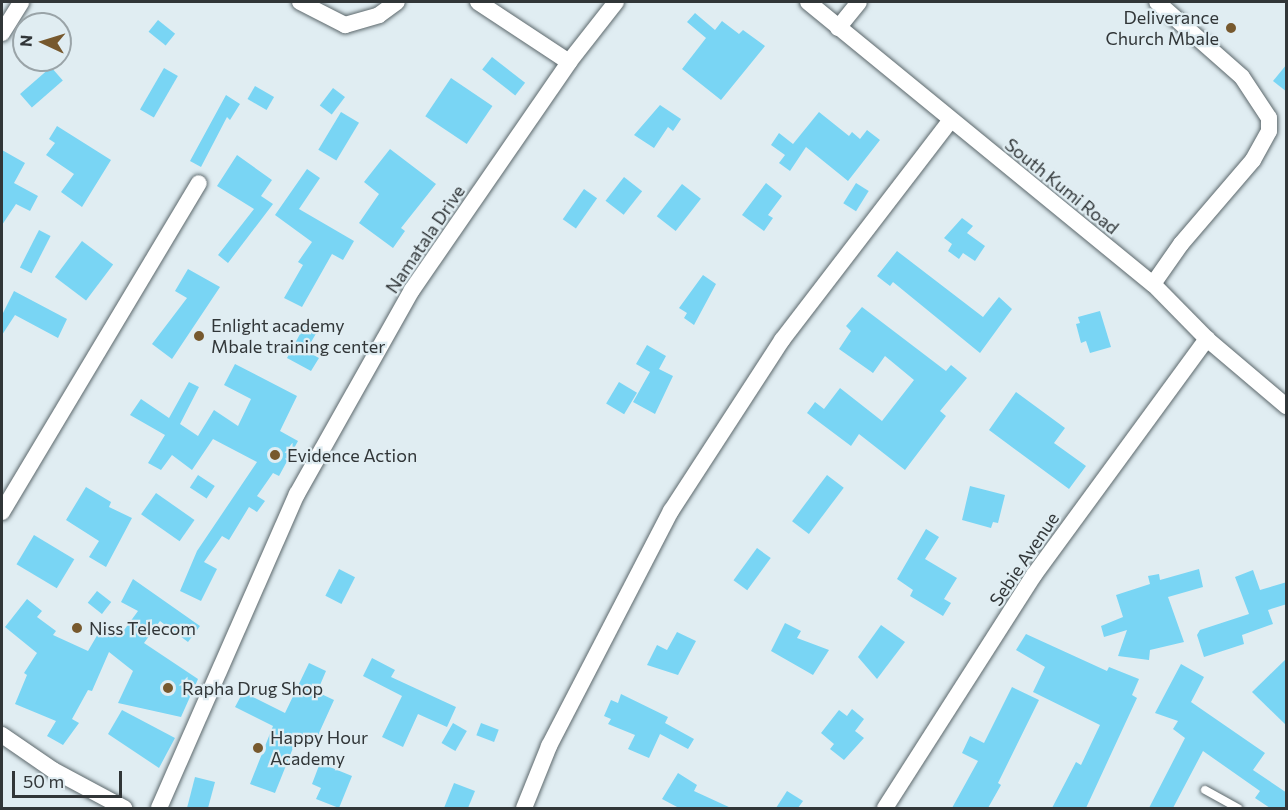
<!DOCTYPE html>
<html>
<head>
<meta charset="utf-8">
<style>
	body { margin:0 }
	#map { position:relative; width:1288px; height:810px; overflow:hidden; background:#e0edf2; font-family:Commissioner,sans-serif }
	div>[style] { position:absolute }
	.building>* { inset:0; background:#79d5f4; transform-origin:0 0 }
	.roads { filter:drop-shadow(0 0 2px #5c686c) drop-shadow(0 0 2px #5c686c) }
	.service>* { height:8px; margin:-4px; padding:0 4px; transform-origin:4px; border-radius:4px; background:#fff }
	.minor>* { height:16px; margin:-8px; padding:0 8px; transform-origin:8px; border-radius:8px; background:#fff }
	.dots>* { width:16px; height:16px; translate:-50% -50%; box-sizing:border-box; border:3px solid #e0edf2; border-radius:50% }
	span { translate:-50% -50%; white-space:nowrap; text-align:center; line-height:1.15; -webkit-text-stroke:4.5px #e0edf2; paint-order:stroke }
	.poi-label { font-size:18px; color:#313638 }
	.right { translate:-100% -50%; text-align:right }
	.left { translate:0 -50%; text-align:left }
	.street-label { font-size:18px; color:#313638 }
	.frame { position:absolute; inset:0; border:3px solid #313638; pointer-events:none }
	.north { position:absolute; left:12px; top:12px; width:60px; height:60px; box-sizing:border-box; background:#e0edf2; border:2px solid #9aa4a8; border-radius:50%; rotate:274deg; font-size:16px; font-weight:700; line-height:24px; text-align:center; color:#313638 }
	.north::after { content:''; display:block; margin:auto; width:21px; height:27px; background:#77592e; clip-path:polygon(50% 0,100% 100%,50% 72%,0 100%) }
	.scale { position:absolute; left:12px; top:771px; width:110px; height:27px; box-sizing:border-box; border:3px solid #313638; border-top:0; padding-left:8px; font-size:18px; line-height:21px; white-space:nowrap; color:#313638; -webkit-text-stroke:4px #e0edf2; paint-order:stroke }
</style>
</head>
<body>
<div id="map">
	<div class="building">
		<i style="clip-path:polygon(695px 13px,715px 30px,722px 21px,739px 34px,743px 30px,765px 46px,721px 100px,682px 69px,706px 38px,687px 22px)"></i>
		<i style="left:158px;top:20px;width:22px;height:15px;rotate:39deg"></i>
		<i style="left:492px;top:57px;width:42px;height:16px;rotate:38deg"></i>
		<i style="clip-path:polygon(1287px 64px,1287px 92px,1273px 81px)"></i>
		<i style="left:51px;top:67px;width:18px;height:41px;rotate:49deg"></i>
		<i style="left:164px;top:68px;width:16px;height:48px;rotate:30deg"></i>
		<i style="left:451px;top:78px;width:50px;height:46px;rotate:34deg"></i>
		<i style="left:255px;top:86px;width:22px;height:15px;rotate:30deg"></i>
		<i style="left:333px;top:88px;width:15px;height:22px;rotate:37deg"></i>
		<i style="clip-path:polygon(226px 95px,240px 104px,230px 120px,227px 117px,201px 167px,190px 161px)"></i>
		<i style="clip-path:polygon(660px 105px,681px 119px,673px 131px,668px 127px,654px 148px,634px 135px)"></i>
		<i style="left:341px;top:112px;width:21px;height:44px;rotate:31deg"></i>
		<i style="clip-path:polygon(819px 112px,849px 136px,852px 132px,860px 139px,867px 130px,880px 140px,848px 181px,806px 147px,790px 171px,779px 163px,785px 155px,771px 145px,779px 133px,793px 144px)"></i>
		<i style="clip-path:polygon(57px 126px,111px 160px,82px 207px,61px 192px,74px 174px,46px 155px,55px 143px,49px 139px)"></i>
		<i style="clip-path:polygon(390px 149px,436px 184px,401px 228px,405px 231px,393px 248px,359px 223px,379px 194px,364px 182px)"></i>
		<i style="clip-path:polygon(2px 150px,25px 163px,14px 183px,38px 196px,30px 211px,16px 204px,2px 225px)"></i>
		<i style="clip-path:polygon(237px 155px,272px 180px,261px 196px,273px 204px,228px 263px,218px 255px,254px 209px,217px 186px)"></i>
		<i style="clip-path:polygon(307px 169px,320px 178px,299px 209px,354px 241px,343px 260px,332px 254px,302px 307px,284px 298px,303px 265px,298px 262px,312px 242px,275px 215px)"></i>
		<i style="left:624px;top:177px;width:23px;height:30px;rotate:38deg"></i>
		<i style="clip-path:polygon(766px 183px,782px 196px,768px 215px,773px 218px,764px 231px,742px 215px)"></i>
		<i style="left:856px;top:183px;width:15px;height:24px;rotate:32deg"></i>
		<i style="left:682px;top:184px;width:24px;height:41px;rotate:38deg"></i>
		<i style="left:584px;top:189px;width:16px;height:37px;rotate:35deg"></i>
		<i style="clip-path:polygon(962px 218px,973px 226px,967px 233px,985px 246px,975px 261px,963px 253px,959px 259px,948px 251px,952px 244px,944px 238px)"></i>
		<i style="left:39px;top:230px;width:13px;height:42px;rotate:27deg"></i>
		<i style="left:82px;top:241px;width:39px;height:45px;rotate:37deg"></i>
		<i style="clip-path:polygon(897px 251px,983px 317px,999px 297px,1012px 309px,980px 353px,893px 282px,890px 286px,877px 276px)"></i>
		<i style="clip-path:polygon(188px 269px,220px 287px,172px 359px,152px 344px,187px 298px,175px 291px)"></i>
		<i style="clip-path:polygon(703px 275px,716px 284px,694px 325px,684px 318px,687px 313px,679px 308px)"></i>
		<i style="clip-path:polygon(14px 291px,67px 319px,58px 338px,15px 315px,2px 335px,2px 315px)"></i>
		<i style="clip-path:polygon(862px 307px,946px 371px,951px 365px,967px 378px,940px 411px,946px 416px,905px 470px,859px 434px,851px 446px,807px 413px,815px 402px,824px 409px,840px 388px,882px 421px,914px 380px,885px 356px,873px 373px,839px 349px,851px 331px,846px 326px)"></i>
		<i style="clip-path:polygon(1100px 311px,1111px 347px,1090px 353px,1086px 341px,1081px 343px,1076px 324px,1080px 323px,1078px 317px)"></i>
		<i style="clip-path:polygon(306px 323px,318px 330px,306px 351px,319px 358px,311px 371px,287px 358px)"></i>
		<i style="clip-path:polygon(647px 345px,666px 356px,659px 369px,673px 376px,655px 414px,633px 402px,650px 372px,636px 364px)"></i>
		<i style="clip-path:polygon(235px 364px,297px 396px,280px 431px,298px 441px,279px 476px,273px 473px,257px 496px,265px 501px,257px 512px,249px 507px,229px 540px,222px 536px,204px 562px,217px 569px,201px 601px,180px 591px,197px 551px,257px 462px,213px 439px,192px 470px,172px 455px,161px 470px,148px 463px,165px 435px,130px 415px,141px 399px,169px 418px,189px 382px,199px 387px,180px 424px,198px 436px,214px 410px,238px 426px,251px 399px,224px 385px)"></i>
		<i style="left:619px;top:382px;width:21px;height:25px;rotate:31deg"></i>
		<i style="clip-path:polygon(1016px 392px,1065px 428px,1054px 443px,1086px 466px,1069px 489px,989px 430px)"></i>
		<i style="left:198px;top:475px;width:20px;height:15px;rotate:33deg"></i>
		<i style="left:827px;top:475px;width:21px;height:58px;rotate:37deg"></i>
		<i style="clip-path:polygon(970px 486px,1005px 495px,998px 523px,993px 522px,991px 528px,962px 520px)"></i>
		<i style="clip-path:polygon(86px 487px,111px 502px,109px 507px,132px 518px,106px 567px,89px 557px,99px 541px,66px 520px)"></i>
		<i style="left:156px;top:493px;width:47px;height:26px;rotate:35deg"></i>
		<i style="clip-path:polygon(926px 529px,939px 537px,925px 559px,957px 578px,944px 599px,951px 603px,943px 616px,910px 596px,913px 590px,897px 579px)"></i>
		<i style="left:34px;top:535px;width:47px;height:34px;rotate:31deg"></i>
		<i style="left:757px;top:548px;width:17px;height:40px;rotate:36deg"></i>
		<i style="left:339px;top:569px;width:18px;height:30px;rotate:27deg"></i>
		<i style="clip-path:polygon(1199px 569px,1203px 587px,1168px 597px,1184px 642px,1150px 650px,1149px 660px,1118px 656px,1127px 630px,1104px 637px,1101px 626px,1123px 617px,1116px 595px,1150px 584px,1148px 576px,1159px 574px,1160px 580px)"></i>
		<i style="clip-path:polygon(1253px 570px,1260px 590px,1287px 582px,1287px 604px,1268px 610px,1273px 624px,1242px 635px,1244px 644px,1204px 657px,1197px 635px,1200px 630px,1249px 614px,1235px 577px)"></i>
		<i style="clip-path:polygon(133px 579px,200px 626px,188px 642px,160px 621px,144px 643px,198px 679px,181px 717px,118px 703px,133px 671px,109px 652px,92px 691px,88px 690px,72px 719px,79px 723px,63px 745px,47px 736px,56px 721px,15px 704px,27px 675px,24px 673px,37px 653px,5px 627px,27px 599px,42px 611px,37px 617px,56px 631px,53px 635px,88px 651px,102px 627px,119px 637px,138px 611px,121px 602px)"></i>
		<i style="left:97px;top:591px;width:18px;height:15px;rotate:38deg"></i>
		<i style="clip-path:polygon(785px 623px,801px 631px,797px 638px,829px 650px,813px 675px,771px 651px)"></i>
		<i style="clip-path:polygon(881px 625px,905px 642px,877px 679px,858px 657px)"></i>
		<i style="clip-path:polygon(677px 632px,696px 641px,678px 675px,647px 665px,657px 645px,667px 650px)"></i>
		<i style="clip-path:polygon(1026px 634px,1107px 671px,1109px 667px,1139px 679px,1132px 695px,1137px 698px,1086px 808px,1052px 808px,1076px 762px,1081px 765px,1100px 725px,1033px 692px,1045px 667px,1016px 650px)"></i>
		<i style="clip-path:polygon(372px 658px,395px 670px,391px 677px,456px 707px,447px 727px,418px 714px,403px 747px,382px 737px,402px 696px,363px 676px)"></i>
		<i style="clip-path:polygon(1287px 658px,1287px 726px,1252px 692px)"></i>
		<i style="clip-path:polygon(309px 663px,326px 671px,317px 692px,334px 700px,314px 744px,297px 738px,275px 793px,250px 784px,273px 726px,235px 707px,243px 692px,285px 713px)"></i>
		<i style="clip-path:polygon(1181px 664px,1204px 677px,1191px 702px,1265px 753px,1253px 770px,1287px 793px,1287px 808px,1270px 808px,1255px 798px,1260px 791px,1203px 751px,1173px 808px,1149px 808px,1185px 738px,1173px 729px,1178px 721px,1155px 713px)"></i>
		<i style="clip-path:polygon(1012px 687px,1039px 700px,998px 783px,1001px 785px,988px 808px,952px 808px,978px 761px,962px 753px,970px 736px,984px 743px)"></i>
		<i style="clip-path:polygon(621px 694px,668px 717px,665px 723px,694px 739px,688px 749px,660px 734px,649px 758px,628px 749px,635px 735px,608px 724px,611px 719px,604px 716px,611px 700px,618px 703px)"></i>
		<i style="clip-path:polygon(852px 709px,864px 719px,855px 731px,864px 738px,844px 760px,830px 749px,834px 744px,821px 733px,839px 710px,847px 716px)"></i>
		<i style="clip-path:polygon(122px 710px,175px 738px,159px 768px,108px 734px)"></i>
		<i style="left:453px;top:723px;width:16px;height:23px;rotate:30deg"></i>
		<i style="left:481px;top:723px;width:19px;height:13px;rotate:21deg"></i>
		<i style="clip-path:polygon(320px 763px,352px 776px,339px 808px,316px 799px,321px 788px,312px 784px)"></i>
		<i style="clip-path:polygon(678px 773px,697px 785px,694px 791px,731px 808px,679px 808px,662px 799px)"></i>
		<i style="clip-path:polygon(195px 777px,215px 782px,208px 808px,187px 808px)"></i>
		<i style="clip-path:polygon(454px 783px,475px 791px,468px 808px,444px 808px)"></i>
		<i style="clip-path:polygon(787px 791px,803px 801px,798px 808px,776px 808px)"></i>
	</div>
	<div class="roads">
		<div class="service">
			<i style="left:1205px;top:790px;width:38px;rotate:29deg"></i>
		</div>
		<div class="minor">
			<i style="left:300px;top:2px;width:51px;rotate:27.1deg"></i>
			<i style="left:345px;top:25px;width:35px;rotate:-16deg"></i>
			<i style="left:379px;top:15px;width:22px;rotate:-36deg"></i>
			<i style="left:478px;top:2px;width:109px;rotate:33.4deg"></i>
			<i style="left:808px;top:2px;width:446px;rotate:39.3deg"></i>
			<i style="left:1153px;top:284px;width:77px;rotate:45.5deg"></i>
			<i style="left:1207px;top:339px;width:104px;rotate:40.3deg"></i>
			<i style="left:838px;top:28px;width:33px;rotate:-51deg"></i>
			<i style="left:2px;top:33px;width:36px;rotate:-58deg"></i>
			<i style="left:1153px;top:284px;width:49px;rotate:-55deg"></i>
			<i style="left:1181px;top:244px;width:111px;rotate:-49.4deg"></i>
			<i style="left:1253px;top:160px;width:33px;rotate:-61deg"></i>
			<i style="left:1269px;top:131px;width:13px;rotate:-90deg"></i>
			<i style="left:1269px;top:118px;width:49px;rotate:-123.4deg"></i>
			<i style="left:1242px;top:77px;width:113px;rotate:-138.6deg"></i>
			<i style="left:2px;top:512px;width:383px;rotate:-59.1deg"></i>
			<i style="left:2px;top:735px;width:62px;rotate:34.5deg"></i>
			<i style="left:53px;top:770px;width:81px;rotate:28.2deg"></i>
			<i style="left:159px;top:808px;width:343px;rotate:-66.3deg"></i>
			<i style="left:297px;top:494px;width:234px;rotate:-60.6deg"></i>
			<i style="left:412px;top:290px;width:277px;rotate:-55.4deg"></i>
			<i style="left:569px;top:62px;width:76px;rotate:-51.9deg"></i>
			<i style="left:524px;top:808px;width:67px;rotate:-68deg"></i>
			<i style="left:549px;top:746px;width:265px;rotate:-62.6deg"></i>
			<i style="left:671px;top:511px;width:204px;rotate:-57deg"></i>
			<i style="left:782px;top:340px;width:276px;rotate:-52.5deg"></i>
			<i style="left:885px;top:808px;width:277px;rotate:-57.4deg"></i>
			<i style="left:1034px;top:575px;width:293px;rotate:-53.8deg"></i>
		</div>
	</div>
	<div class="dots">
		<i style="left:1231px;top:28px;background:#77592e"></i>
		<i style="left:199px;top:336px;background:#77592e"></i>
		<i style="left:275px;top:455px;background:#77592e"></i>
		<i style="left:77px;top:628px;background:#77592e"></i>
		<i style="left:168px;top:688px;background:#77592e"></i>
		<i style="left:258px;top:748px;background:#77592e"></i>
	</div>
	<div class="poi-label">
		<span class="right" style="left:1219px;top:28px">Deliverance<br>Church Mbale</span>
		<span class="left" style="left:211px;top:336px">Enlight academy<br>Mbale training center</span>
		<span class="left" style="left:287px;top:455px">Evidence Action</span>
		<span class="left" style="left:89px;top:628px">Niss Telecom</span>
		<span class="left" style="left:182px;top:688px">Rapha Drug Shop</span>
		<span class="left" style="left:270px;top:748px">Happy Hour<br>Academy</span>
	</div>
	<div class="street-label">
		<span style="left:1062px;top:186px;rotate:39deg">South Kumi Road</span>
		<span style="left:425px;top:239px;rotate:-56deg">Namatala Drive</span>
		<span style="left:1024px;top:559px;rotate:-56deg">Sebie Avenue</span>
	</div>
	<div class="frame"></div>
	<div class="north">N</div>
	<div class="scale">50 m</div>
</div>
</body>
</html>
